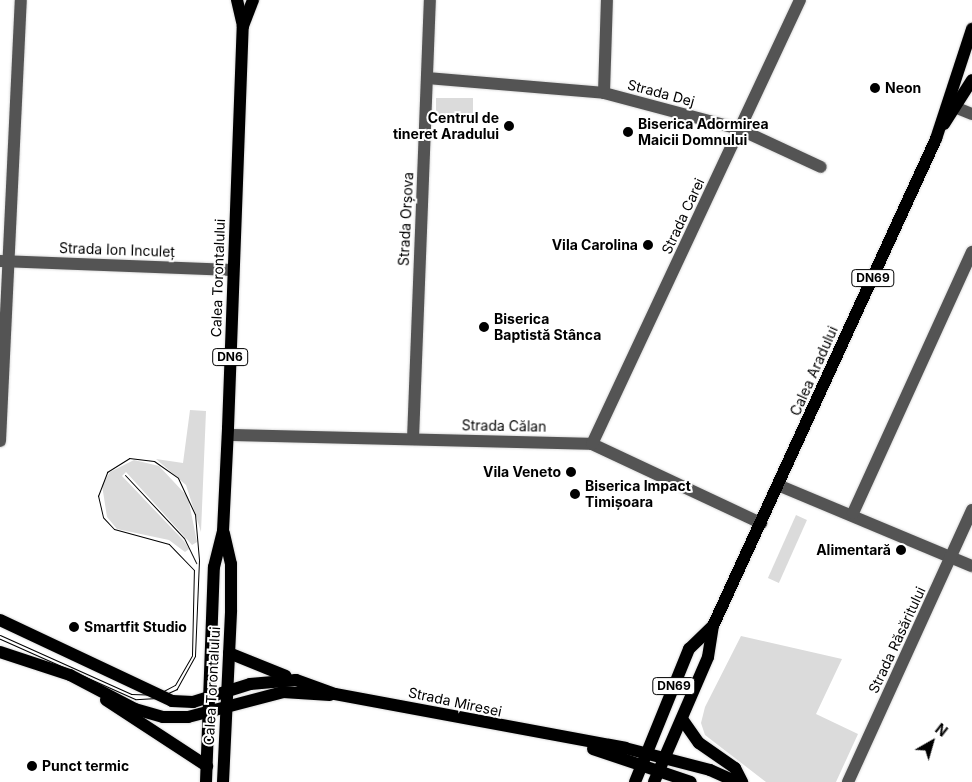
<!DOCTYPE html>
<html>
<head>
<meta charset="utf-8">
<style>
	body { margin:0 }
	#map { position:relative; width:972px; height:782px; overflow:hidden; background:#fff; font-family:Inter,sans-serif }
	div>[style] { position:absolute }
	.green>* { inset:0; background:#dbdbdb; transform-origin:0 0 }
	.roads { filter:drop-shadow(0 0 1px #dbdbdb) drop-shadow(0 0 1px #dbdbdb) }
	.minor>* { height:12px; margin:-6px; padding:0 6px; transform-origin:6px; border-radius:6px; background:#545454 }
	.major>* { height:12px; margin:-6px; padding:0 6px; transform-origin:6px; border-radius:6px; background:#000 }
	.tram>* { height:1px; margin:-0.5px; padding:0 0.5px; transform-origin:0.5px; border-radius:0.5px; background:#000 }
	.dots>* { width:14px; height:14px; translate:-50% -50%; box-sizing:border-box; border:2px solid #fff; border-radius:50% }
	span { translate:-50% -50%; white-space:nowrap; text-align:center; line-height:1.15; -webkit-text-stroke:4px #fff; paint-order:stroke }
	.shield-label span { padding:1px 4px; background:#fff; border:1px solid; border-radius:4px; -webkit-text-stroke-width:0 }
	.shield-label { font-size:12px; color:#000; font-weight:700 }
	.poi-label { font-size:14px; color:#000; font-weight:700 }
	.left { translate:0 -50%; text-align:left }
	.right { translate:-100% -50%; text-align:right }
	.street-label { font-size:14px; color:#000 }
	.north { position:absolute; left:907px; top:717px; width:50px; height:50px; -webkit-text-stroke:4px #fff; paint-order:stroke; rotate:38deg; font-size:14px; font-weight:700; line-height:20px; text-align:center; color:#000 }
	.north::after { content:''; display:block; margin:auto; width:18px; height:22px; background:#000; clip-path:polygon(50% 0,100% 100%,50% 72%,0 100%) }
</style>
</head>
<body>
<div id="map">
	<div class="green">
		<i style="left:436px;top:98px;width:37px;height:23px"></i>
		<i style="clip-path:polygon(190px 410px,206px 411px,201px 532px,186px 485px,156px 459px,183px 463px)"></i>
		<i style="clip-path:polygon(134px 460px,159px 466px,188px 497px,197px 542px,192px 545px,126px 472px,122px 476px,184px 541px,189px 549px,185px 552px,169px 540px,117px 529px,107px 517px,102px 485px,110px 472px)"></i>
		<i style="left:796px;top:515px;width:12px;height:69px;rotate:24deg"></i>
		<i style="clip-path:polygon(741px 636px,842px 659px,816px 714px,858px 734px,836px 782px,766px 782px,705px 735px,701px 723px,705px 707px)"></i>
	</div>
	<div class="roads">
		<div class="minor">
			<i style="left:427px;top:78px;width:178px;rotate:4.8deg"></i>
			<i style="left:604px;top:93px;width:140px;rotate:14.9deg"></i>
			<i style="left:739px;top:129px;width:90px;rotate:24.9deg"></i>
			<i style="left:604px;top:93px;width:93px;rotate:-88.2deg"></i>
			<i style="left:957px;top:108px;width:16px;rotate:22deg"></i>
			<i style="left:0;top:261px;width:233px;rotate:2.2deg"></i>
			<i style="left:228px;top:435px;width:364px;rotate:1.4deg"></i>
			<i style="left:592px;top:444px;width:187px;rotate:25.1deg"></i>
			<i style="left:413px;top:439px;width:439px;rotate:-87.8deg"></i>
			<i style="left:0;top:441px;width:441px;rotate:-87.3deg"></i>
			<i style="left:592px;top:444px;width:490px;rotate:-64.9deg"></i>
			<i style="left:778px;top:485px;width:210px;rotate:22.7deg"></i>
			<i style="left:853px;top:513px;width:287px;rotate:-65.5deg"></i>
			<i style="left:848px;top:782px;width:299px;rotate:-65.5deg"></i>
		</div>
		<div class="major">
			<i style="left:243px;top:26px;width:28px;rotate:-69deg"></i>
			<i style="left:944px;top:124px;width:52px;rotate:-57.5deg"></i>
			<i style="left:0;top:620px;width:190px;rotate:25.2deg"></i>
			<i style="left:172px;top:701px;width:21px;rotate:3deg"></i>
			<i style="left:193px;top:702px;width:60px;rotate:-17.5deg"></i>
			<i style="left:250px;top:684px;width:46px;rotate:-5deg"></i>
			<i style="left:296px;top:680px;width:41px;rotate:19.7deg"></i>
			<i style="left:335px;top:694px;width:295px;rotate:10.5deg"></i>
			<i style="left:625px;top:748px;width:88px;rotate:14.5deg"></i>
			<i style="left:710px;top:770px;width:30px;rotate:24deg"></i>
			<i style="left:0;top:652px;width:74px;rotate:18.2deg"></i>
			<i style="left:70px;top:675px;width:73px;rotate:27.6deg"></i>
			<i style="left:135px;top:709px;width:29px;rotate:16deg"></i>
			<i style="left:163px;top:717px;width:25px"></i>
			<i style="left:188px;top:717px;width:98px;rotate:-14.7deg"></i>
			<i style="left:283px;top:692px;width:47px;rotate:3.7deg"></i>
			<i style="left:229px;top:653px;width:61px;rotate:22deg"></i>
			<i style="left:106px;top:700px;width:121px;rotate:33.2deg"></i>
			<i style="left:682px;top:719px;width:29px;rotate:55deg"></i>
			<i style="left:699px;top:743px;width:44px;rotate:34.8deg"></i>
			<i style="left:735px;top:768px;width:16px;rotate:63deg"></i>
			<i style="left:593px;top:749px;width:103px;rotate:18.6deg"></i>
			<i style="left:206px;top:782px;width:215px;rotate:-87.9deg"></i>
			<i style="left:214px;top:567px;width:37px;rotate:-76deg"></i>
			<i style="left:223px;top:531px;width:103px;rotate:-87.2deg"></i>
			<i style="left:228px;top:428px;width:402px;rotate:-87.9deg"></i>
			<i style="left:243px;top:26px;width:27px;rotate:-103deg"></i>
			<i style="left:223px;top:782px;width:172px;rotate:-87.3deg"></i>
			<i style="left:231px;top:610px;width:46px;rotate:-90deg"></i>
			<i style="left:231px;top:564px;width:32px;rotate:-103deg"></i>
			<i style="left:635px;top:782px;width:144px;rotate:-67.9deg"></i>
			<i style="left:689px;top:649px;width:33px;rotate:-44deg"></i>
			<i style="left:654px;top:782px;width:136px;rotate:-66.6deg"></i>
			<i style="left:708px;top:657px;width:31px;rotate:-81deg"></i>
			<i style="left:713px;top:626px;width:536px;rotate:-65.4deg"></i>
			<i style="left:936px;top:139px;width:116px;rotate:-71.9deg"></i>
		</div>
	</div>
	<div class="tram">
		<i style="left:125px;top:475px;width:86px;rotate:46.9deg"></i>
		<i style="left:184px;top:538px;width:28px;rotate:64deg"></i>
		<i style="left:0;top:635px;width:144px;rotate:24.2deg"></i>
		<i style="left:131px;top:694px;width:25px;rotate:2deg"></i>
		<i style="left:156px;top:695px;width:21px;rotate:-28deg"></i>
		<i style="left:175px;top:685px;width:34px;rotate:-60deg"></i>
		<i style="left:192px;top:655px;width:85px;rotate:-88.7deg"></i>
		<i style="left:194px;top:570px;width:36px;rotate:-134deg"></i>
		<i style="left:169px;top:544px;width:57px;rotate:-164.7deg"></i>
		<i style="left:114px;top:529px;width:16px;rotate:-133deg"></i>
		<i style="left:103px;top:517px;width:22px;rotate:-103deg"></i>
		<i style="left:98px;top:496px;width:26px;rotate:-69deg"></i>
		<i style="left:107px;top:472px;width:26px;rotate:-32deg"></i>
		<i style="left:129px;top:458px;width:25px;rotate:7deg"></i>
		<i style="left:154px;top:461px;width:29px;rotate:35deg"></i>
		<i style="left:178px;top:478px;width:40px;rotate:65deg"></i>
		<i style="left:195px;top:514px;width:46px;rotate:85deg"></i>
		<i style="left:199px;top:560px;width:96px;rotate:92.4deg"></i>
		<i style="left:195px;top:656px;width:38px;rotate:119deg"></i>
		<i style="left:177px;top:689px;width:22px;rotate:156deg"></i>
		<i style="left:157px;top:698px;width:22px;rotate:177deg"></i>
		<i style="left:135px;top:699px;width:148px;rotate:-156deg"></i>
	</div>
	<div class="dots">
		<i style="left:875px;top:88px;background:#000"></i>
		<i style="left:509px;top:126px;background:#000"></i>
		<i style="left:628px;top:132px;background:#000"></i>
		<i style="left:648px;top:245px;background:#000"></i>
		<i style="left:484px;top:327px;background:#000"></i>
		<i style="left:571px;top:472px;background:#000"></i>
		<i style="left:575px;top:494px;background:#000"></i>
		<i style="left:901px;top:550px;background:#000"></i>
		<i style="left:74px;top:627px;background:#000"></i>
		<i style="left:32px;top:766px;background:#000"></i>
	</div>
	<div class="shield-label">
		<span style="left:873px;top:278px">DN69</span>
		<span style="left:230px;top:357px">DN6</span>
		<span style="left:674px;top:686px">DN69</span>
	</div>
	<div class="poi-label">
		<span class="left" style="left:885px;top:88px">Neon</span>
		<span class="right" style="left:499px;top:126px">Centrul de<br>tineret Aradului</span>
		<span class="left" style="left:638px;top:132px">Biserica Adormirea<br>Maicii Domnului</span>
		<span class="right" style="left:638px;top:245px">Vila Carolina</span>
		<span class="left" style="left:494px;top:327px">Biserica<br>Baptistă Stânca</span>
		<span class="right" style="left:561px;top:472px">Vila Veneto</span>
		<span class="left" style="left:585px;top:494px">Biserica Impact<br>Timișoara</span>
		<span class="right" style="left:891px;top:550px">Alimentară</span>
		<span class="left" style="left:84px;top:627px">Smartfit Studio</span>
		<span class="left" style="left:42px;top:766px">Punct termic</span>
	</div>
	<div class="street-label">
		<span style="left:661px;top:93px;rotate:15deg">Strada Dej</span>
		<span style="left:683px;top:216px;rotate:-65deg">Strada Carei</span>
		<span style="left:406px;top:219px;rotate:-87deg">Strada Orșova</span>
		<span style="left:117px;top:250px;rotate:2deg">Strada Ion Inculeț</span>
		<span style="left:218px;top:278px;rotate:-88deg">Calea Torontalului</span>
		<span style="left:814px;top:371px;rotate:-66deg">Calea Aradului</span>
		<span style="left:504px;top:426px;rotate:1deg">Strada Călan</span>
		<span style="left:897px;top:640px;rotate:-65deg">Strada Răsăritului</span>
		<span style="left:212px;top:686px;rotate:-87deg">Calea Torontalului</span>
		<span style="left:455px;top:702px;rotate:12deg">Strada Miresei</span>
	</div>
	<div class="north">N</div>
</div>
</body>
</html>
